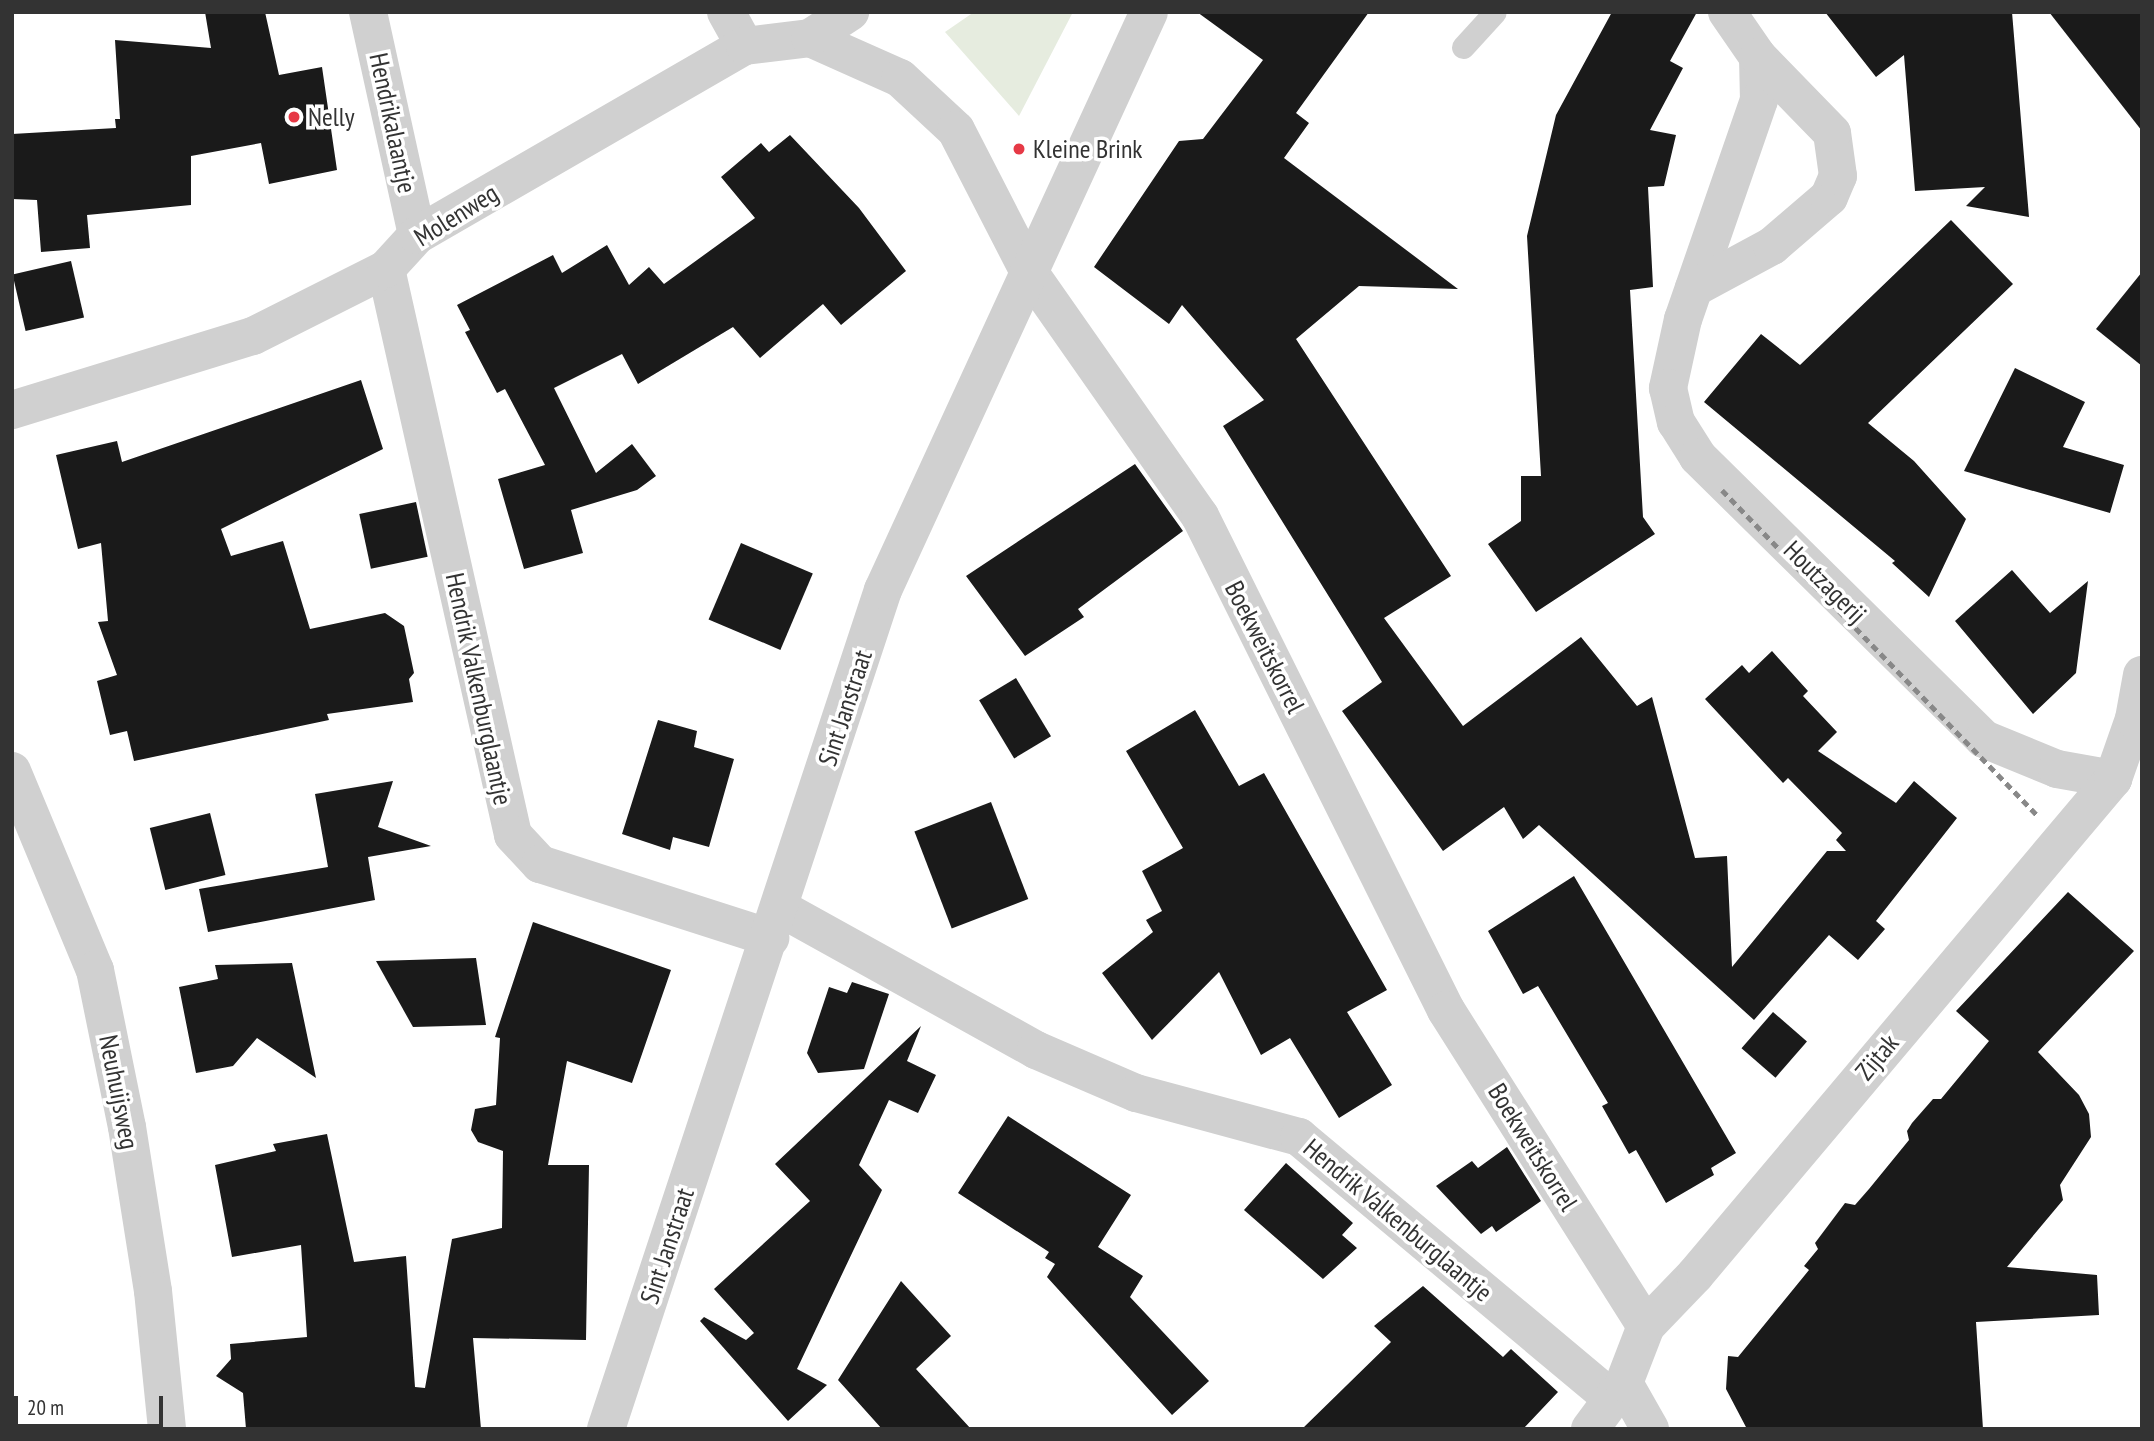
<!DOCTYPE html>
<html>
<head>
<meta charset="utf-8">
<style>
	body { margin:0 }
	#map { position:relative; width:2154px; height:1441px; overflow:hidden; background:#fff; font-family:"PT Sans Narrow",sans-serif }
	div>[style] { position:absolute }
	.green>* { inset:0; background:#e6ecdf }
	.building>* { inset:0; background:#1a1a1a; transform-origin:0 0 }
	.lane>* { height:23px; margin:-11.5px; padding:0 11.5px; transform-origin:11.5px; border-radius:11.5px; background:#d0d0d0 }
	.street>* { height:38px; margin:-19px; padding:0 19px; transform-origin:19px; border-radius:19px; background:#d0d0d0 }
	.rail>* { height:5px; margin-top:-2.5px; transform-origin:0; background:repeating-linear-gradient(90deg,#888 0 7px,transparent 0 12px) }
	.dots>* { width:19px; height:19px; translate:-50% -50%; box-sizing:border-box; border:4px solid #fff; border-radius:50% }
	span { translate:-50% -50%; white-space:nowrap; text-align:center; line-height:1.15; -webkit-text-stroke:7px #fff; paint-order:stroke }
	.poi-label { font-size:26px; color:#333 }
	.left { translate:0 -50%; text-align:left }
	.street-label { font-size:26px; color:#333 }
	.frame { position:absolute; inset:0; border:14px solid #333; pointer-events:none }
	.scale { position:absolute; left:14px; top:1396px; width:149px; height:32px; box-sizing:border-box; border:4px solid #333; border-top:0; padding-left:9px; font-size:21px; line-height:24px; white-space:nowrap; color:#333; -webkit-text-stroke:5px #fff; paint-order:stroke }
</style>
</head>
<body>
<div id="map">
	<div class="green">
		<i style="clip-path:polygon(974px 12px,1073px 12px,1019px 116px,945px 32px)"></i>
	</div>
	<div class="building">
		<i style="clip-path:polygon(205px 12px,265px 12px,279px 75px,322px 67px,337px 170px,269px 184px,261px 143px,191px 156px,191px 205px,87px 215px,90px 248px,41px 252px,37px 200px,12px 199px,12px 134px,116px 128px,115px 119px,120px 119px,115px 40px,211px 48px)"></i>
		<i style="clip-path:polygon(1197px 12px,1369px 12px,1296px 113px,1309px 123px,1284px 158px,1458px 289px,1359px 286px,1296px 339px,1451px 576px,1384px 618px,1463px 726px,1581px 637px,1637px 706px,1652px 697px,1695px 858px,1727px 856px,1732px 967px,1827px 851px,1846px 851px,1836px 840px,1842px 833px,1788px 778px,1783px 783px,1705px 699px,1742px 665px,1749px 673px,1772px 651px,1808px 691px,1803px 696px,1837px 732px,1818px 751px,1896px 803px,1914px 781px,1957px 818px,1876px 921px,1885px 929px,1858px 960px,1829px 935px,1754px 1020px,1539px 825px,1523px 839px,1504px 807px,1443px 851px,1342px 711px,1382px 682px,1223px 426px,1264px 400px,1182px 305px,1169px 324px,1094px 267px,1179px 141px,1203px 139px,1263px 60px)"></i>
		<i style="clip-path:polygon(1612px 12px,1697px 12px,1670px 61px,1683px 68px,1650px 130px,1676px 135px,1664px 186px,1648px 187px,1653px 287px,1630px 290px,1643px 517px,1655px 534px,1536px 612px,1488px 544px,1521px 521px,1521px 476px,1541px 476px,1527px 236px,1556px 115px)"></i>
		<i style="clip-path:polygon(1825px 12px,2012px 12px,2029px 217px,1966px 206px,1985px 187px,1915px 191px,1904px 55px,1876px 77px)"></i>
		<i style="clip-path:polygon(2049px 12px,2142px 12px,2142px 131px)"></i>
		<i style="clip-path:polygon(790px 135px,859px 208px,906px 271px,841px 325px,823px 304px,760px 358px,733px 327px,638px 384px,622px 354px,554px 388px,596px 473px,632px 444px,656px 476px,637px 490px,571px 510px,583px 553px,524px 569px,498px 479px,545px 465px,505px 389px,497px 393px,465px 332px,470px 330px,457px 305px,553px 255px,562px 273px,607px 245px,629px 285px,649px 267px,664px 284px,755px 218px,721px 177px,761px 143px,769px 152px)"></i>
		<i style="clip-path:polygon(1951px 220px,2013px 284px,1868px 423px,1914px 461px,1966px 519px,1929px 597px,1892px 563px,1895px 561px,1704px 402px,1761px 334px,1800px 365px)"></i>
		<i style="left:71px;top:261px;width:58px;height:60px;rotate:77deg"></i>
		<i style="clip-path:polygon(2142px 272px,2142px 366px,2096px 329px)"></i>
		<i style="clip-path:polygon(2015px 368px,2085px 402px,2063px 447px,2124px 465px,2110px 513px,1964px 471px)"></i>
		<i style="clip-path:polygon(361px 380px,383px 449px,221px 529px,231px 556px,283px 541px,310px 629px,385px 613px,404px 626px,414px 673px,409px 679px,413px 702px,327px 714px,329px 720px,134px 761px,127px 731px,110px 735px,97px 681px,117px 675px,98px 622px,108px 621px,101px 543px,78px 549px,56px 455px,117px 441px,122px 462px)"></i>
		<i style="clip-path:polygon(1135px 464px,1183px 531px,1078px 609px,1084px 617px,1025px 656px,966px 576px)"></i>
		<i style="left:416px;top:502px;width:56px;height:58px;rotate:78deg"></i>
		<i style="left:741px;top:543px;width:78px;height:83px;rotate:23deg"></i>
		<i style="clip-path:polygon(2012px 570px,2050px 613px,2088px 581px,2076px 673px,2033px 714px,1955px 621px)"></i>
		<i style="left:1016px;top:678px;width:68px;height:43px;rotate:59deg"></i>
		<i style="clip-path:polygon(1195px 710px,1239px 786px,1264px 773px,1387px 990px,1347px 1012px,1392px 1085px,1339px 1118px,1290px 1038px,1261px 1055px,1219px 972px,1152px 1040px,1102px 973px,1153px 932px,1146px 920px,1162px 911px,1142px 871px,1183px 848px,1126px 751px)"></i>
		<i style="clip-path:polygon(658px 720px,697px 731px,694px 747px,734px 759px,709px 847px,673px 837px,670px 850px,622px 834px)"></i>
		<i style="clip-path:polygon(393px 781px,378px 827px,431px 846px,368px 857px,375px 900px,208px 932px,199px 889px,328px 867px,315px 794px)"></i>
		<i style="left:991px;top:802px;width:104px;height:82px;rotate:69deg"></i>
		<i style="left:210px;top:813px;width:64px;height:62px;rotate:76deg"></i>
		<i style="clip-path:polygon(1574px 876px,1736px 1153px,1711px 1168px,1714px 1175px,1666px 1203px,1636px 1150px,1629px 1154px,1602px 1106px,1608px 1103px,1538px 986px,1523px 994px,1488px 931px)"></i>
		<i style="clip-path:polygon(2068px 892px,2134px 951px,2038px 1052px,2079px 1095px,2089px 1114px,2091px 1137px,2060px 1185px,2063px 1200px,2007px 1267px,2097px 1275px,2099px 1315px,1976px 1322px,1983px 1429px,1747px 1429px,1726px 1389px,1728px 1356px,1738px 1357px,1809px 1270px,1804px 1266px,1818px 1249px,1815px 1243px,1845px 1203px,1855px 1205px,1869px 1189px,1909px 1140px,1907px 1131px,1912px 1123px,1933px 1099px,1941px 1099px,1989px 1041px,1956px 1011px)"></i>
		<i style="clip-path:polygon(533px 922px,671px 970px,632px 1083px,567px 1061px,548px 1165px,589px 1165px,586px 1340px,473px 1338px,481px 1429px,246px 1429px,243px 1393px,216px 1376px,231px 1359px,230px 1344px,307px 1337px,301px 1245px,232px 1257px,215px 1165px,276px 1151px,273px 1144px,327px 1134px,354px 1262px,406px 1256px,415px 1387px,425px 1388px,452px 1239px,502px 1228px,503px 1151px,478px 1142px,471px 1130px,475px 1109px,496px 1105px,500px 1038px,495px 1037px)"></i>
		<i style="clip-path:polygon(476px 958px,486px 1025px,413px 1027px,376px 961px)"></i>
		<i style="clip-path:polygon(292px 963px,316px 1078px,257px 1038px,233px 1066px,196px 1073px,179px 987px,218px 979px,215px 965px)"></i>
		<i style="clip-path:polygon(852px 982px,889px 994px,864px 1069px,818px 1073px,807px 1053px,829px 987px,847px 993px)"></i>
		<i style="left:1773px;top:1012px;width:45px;height:48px;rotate:41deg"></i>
		<i style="clip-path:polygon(921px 1026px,907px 1061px,936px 1075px,918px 1113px,889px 1100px,859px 1165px,882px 1190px,797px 1369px,827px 1385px,788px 1421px,700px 1321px,704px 1317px,746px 1340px,754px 1333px,714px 1289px,810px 1201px,775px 1164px)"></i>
		<i style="clip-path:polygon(1008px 1116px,1131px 1195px,1098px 1247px,1143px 1276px,1130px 1297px,1209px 1381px,1172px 1415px,1047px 1277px,1055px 1264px,1045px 1258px,1049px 1252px,958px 1193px)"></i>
		<i style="clip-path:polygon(1507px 1147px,1541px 1201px,1496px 1232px,1492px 1226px,1481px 1234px,1436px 1186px,1472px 1161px,1478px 1168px)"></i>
		<i style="clip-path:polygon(1286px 1163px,1353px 1223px,1342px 1235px,1357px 1248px,1323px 1279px,1244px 1210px)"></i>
		<i style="clip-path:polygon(901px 1281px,951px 1336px,916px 1369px,971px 1429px,882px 1429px,838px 1380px)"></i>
		<i style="clip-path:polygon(1423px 1286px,1503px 1357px,1511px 1349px,1558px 1392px,1523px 1429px,1302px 1429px,1391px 1342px,1374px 1326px)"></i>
	</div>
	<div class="lane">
		<i style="left:1463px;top:47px;width:47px;rotate:-47.6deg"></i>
	</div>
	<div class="street">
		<i style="left:368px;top:12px;width:228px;rotate:77.6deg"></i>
		<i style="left:726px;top:12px;width:39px;rotate:61deg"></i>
		<i style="left:1727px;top:12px;width:55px;rotate:55.4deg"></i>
		<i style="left:1758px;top:57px;width:43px;rotate:88.7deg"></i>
		<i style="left:1759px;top:100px;width:232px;rotate:109.1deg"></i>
		<i style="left:1683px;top:319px;width:71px;rotate:102.3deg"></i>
		<i style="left:1668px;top:388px;width:35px;rotate:77deg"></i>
		<i style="left:1676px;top:422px;width:41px;rotate:57.8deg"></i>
		<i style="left:1698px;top:457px;width:402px;rotate:44.6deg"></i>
		<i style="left:1984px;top:739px;width:79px;rotate:22.3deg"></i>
		<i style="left:2057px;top:769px;width:57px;rotate:10.1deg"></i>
		<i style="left:810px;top:38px;width:98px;rotate:24deg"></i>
		<i style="left:900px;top:78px;width:76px;rotate:42.9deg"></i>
		<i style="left:956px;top:130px;width:160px;rotate:62.8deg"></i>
		<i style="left:1029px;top:272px;width:298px;rotate:55deg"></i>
		<i style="left:1200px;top:516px;width:552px;rotate:63.53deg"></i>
		<i style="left:1446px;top:1010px;width:374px;rotate:57.7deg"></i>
		<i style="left:386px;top:269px;width:580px;rotate:77.35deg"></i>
		<i style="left:513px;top:835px;width:40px;rotate:47deg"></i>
		<i style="left:540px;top:864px;width:242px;rotate:17.8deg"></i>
		<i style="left:1694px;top:288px;width:89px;rotate:-28.3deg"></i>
		<i style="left:1772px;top:246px;width:75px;rotate:-40.7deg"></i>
		<i style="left:1829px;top:197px;width:23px;rotate:-67deg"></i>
		<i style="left:1838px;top:176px;width:43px;rotate:-97.9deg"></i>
		<i style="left:1832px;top:133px;width:106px;rotate:-134.2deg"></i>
		<i style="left:12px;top:410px;width:252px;rotate:-17.1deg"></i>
		<i style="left:253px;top:336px;width:149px;rotate:-26.7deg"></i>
		<i style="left:386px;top:269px;width:46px;rotate:-47.6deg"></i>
		<i style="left:417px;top:235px;width:379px;rotate:-30deg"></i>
		<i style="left:745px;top:46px;width:65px;rotate:-7deg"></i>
		<i style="left:810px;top:38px;width:48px;rotate:-33deg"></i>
		<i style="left:12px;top:771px;width:216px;rotate:67.4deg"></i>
		<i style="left:95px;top:970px;width:160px;rotate:78.5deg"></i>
		<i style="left:127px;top:1127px;width:166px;rotate:81deg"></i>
		<i style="left:153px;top:1291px;width:139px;rotate:84.2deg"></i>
		<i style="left:780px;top:908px;width:293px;rotate:29deg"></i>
		<i style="left:1036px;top:1050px;width:109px;rotate:23.3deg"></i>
		<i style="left:1136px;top:1093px;width:169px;rotate:15.1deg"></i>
		<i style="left:1299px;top:1137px;width:410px;rotate:39.9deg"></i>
		<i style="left:1624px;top:1383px;width:53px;rotate:60.5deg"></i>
		<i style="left:606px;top:1429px;width:884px;rotate:-71.73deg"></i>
		<i style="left:883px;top:590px;width:636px;rotate:-65.29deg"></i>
		<i style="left:1590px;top:1429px;width:57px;rotate:-53.5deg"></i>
		<i style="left:1624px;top:1383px;width:61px;rotate:-68.9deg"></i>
		<i style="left:1646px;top:1326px;width:71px;rotate:-46.1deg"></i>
		<i style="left:1695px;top:1275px;width:649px;rotate:-49.88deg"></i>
		<i style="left:2113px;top:779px;width:64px;rotate:-70.7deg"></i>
		<i style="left:2134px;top:719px;width:45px;rotate:-79.7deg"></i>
	</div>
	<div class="rail">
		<i style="left:1722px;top:490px;width:455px;rotate:45.9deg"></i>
	</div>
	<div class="dots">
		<i style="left:294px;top:117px;background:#e63946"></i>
		<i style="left:1019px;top:149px;background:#e63946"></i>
	</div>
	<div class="poi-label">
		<span class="left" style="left:308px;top:117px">Nelly</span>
		<span class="left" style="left:1033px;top:149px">Kleine Brink</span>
	</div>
	<div class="street-label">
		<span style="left:393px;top:123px;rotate:78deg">Hendrikalaantje</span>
		<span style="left:456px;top:215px;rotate:-32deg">Molenweg</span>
		<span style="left:1825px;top:582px;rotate:45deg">Houtzagerij</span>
		<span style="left:1265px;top:647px;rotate:63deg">Boekweitskorrel</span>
		<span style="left:479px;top:689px;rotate:78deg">Hendrik Valkenburglaantje</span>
		<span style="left:845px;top:708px;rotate:-72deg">Sint Janstraat</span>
		<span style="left:1877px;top:1057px;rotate:-50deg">Zijtak</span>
		<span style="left:119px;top:1092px;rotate:79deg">Neuhuijsweg</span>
		<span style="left:1533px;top:1147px;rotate:58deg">Boekweitskorrel</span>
		<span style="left:1398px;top:1220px;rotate:40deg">Hendrik Valkenburglaantje</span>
		<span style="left:667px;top:1246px;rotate:-72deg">Sint Janstraat</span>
	</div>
	<div class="frame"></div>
	<div class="scale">20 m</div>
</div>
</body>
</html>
